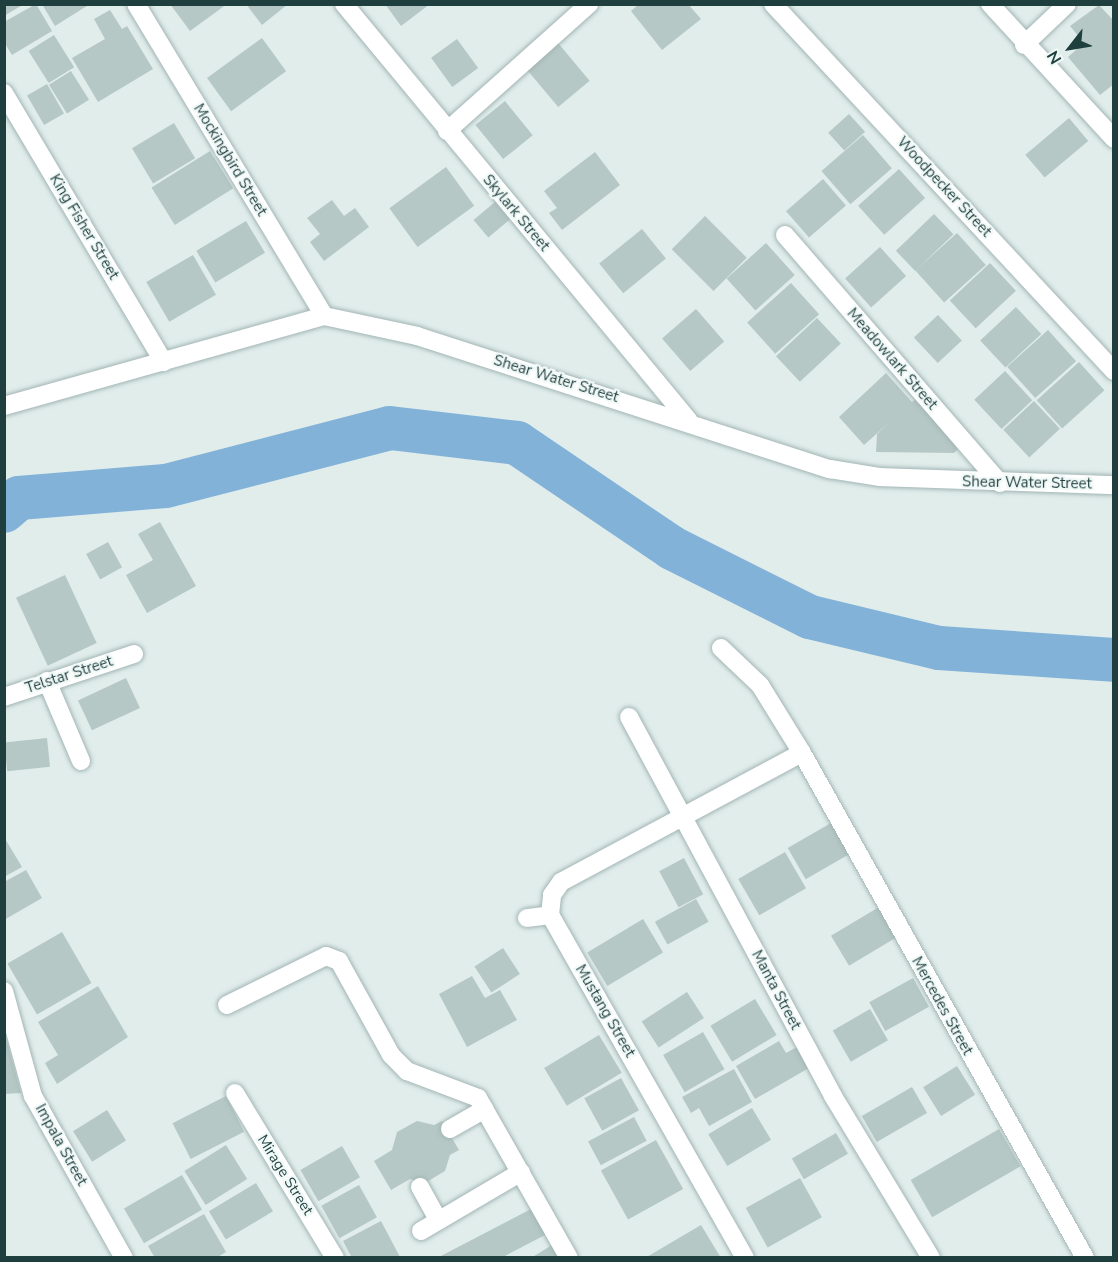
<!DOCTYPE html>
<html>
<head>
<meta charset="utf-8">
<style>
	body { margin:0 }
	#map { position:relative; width:1118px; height:1262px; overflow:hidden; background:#e0edeb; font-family:"Nunito Sans",sans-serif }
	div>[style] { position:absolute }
	.river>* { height:44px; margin:-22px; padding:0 22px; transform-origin:22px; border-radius:22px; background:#82b2d8 }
	.building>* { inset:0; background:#b5c8c5; transform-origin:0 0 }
	.roads { filter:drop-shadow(0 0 2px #a2b5b4) drop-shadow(0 0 2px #a2b5b4) }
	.minor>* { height:18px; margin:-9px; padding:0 9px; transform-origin:9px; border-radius:9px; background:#fff }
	span { translate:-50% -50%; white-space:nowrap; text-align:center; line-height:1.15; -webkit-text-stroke:4.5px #f1f9f7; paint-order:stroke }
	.street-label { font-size:15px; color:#1f3f3f }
	.frame { position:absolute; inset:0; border:6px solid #1f3f3f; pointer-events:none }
	.north { position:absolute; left:1040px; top:18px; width:60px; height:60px; -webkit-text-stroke:4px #f1f9f7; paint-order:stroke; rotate:239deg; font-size:16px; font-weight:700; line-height:24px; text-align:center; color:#1f3f3f }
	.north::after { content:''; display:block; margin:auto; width:21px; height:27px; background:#1f3f3f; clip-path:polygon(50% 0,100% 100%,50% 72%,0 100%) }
</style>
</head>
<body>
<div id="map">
	<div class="river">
		<i style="left:4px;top:511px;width:20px;rotate:-41deg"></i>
		<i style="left:19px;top:498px;width:147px;rotate:-4.7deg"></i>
		<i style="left:166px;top:486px;width:231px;rotate:-14.5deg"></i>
		<i style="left:390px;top:428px;width:128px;rotate:6.7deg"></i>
		<i style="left:517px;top:443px;width:187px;rotate:34.1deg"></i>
		<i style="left:672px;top:548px;width:154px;rotate:26.6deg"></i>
		<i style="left:810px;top:617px;width:133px;rotate:13.5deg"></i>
		<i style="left:939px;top:648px;width:175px;rotate:3.9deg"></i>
	</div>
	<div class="building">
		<i style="clip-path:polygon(4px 4px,24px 4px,4px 16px)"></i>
		<i style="clip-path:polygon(36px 4px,52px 31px,12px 55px,4px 42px,4px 22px)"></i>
		<i style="clip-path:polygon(42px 4px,90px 4px,55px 26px)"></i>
		<i style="clip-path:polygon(170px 4px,227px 4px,190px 31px)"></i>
		<i style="clip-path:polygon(246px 4px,288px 4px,262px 25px)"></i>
		<i style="clip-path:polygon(385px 4px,430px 4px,401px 26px)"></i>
		<i style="clip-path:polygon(639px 4px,688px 4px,701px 19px,662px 50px,631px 11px)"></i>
		<i style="clip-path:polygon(1099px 5px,1114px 21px,1114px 84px,1100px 95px,1068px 57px,1084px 43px,1070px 26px)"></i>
		<i style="clip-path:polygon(110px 10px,122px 29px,127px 26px,153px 69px,98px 102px,72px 58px,105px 39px,94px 19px)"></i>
		<i style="left:54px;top:35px;width:38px;height:30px;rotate:58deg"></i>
		<i style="left:553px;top:37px;width:57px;height:41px;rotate:50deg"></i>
		<i style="left:262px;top:38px;width:41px;height:68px;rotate:54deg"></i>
		<i style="left:457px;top:39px;width:36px;height:32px;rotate:54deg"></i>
		<i style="left:71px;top:71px;width:34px;height:26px;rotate:58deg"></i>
		<i style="left:47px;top:84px;width:34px;height:23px;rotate:60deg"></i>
		<i style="left:505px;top:101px;width:44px;height:38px;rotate:51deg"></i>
		<i style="left:849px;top:114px;width:24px;height:28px;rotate:48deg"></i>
		<i style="left:1069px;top:118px;width:30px;height:57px;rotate:50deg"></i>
		<i style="left:174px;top:123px;width:41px;height:49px;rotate:59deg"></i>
		<i style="left:863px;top:135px;width:44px;height:55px;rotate:49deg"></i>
		<i style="left:210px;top:151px;width:44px;height:69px;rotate:58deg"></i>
		<i style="clip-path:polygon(595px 152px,620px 185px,562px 230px,549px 213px,557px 208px,544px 191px)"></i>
		<i style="left:446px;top:167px;width:48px;height:70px;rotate:54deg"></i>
		<i style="left:899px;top:169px;width:39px;height:55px;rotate:48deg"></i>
		<i style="left:823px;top:179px;width:35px;height:49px;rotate:49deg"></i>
		<i style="clip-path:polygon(332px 200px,344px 216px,355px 208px,369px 227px,324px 261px,310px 242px,320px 234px,307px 218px)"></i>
		<i style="left:495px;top:202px;width:23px;height:28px;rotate:50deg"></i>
		<i style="left:934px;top:214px;width:28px;height:53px;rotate:46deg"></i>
		<i style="left:705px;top:216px;width:59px;height:47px;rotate:45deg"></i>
		<i style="left:246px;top:221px;width:37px;height:58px;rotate:59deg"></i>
		<i style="left:642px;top:229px;width:38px;height:55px;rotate:51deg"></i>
		<i style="left:957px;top:233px;width:43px;height:56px;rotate:48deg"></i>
		<i style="left:766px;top:243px;width:43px;height:53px;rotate:48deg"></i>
		<i style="left:880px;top:247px;width:39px;height:47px;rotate:48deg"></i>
		<i style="left:193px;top:255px;width:46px;height:54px;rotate:60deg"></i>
		<i style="left:990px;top:263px;width:38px;height:55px;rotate:47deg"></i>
		<i style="left:791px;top:283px;width:42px;height:59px;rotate:48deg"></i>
		<i style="left:1016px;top:307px;width:37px;height:49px;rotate:47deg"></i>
		<i style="left:696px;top:309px;width:43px;height:45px;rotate:49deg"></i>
		<i style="left:938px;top:315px;width:35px;height:33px;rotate:47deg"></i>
		<i style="left:817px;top:318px;width:35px;height:56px;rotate:47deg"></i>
		<i style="left:1048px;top:330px;width:42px;height:55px;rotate:48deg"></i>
		<i style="left:1079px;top:362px;width:38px;height:57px;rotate:48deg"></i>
		<i style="left:1005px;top:371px;width:40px;height:42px;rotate:47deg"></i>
		<i style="clip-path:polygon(886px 373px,912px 402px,917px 398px,961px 446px,954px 453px,876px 452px,877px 434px,891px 421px,864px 445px,839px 417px)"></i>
		<i style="left:1034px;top:401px;width:38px;height:42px;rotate:47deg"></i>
		<i style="clip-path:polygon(160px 522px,196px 586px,147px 613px,126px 575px,153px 560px,138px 534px)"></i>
		<i style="left:108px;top:542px;width:29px;height:25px;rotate:61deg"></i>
		<i style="left:65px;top:575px;width:75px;height:54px;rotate:65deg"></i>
		<i style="left:126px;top:678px;width:33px;height:53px;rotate:65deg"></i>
		<i style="left:47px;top:738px;width:29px;height:43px;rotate:84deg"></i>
		<i style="left:831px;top:823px;width:36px;height:50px;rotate:60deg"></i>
		<i style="clip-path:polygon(4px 837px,22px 867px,4px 877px)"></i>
		<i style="left:785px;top:852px;width:42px;height:54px;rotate:60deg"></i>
		<i style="left:684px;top:858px;width:41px;height:28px;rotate:62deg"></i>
		<i style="clip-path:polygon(26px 870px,42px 898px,4px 920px,4px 882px)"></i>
		<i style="left:696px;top:899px;width:26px;height:47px;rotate:61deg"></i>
		<i style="left:879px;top:907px;width:35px;height:56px;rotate:59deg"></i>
		<i style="left:643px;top:919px;width:39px;height:65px;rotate:59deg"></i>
		<i style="left:62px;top:932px;width:59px;height:63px;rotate:60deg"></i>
		<i style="left:503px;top:948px;width:31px;height:34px;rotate:57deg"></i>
		<i style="clip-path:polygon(472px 976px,485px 998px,500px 990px,517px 1020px,467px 1047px,439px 994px)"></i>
		<i style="left:913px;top:978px;width:33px;height:50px;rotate:61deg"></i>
		<i style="clip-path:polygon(98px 986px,128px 1037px,57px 1084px,45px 1063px,58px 1055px,38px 1022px)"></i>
		<i style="left:687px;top:992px;width:31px;height:54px;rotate:57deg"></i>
		<i style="left:755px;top:999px;width:42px;height:52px;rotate:59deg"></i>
		<i style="left:870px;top:1009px;width:36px;height:43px;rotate:60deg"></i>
		<i style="left:703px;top:1032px;width:43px;height:46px;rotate:60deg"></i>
		<i style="clip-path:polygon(5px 1034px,21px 1093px,4px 1094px)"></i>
		<i style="left:599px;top:1035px;width:44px;height:64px;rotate:59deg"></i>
		<i style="clip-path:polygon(779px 1041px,786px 1053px,797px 1047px,809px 1068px,755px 1099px,736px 1066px)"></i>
		<i style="left:957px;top:1066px;width:34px;height:40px;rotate:58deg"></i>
		<i style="clip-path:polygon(734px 1069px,752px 1102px,709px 1126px,699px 1108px,691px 1113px,682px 1097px)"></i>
		<i style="left:621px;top:1078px;width:37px;height:42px;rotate:61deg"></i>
		<i style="left:912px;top:1087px;width:30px;height:58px;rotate:60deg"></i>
		<i style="left:226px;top:1096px;width:40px;height:60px;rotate:63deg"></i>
		<i style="left:752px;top:1108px;width:37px;height:51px;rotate:59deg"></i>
		<i style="left:107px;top:1110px;width:36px;height:40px;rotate:58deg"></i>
		<i style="left:634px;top:1117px;width:27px;height:52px;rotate:62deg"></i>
		<i style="clip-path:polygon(417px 1121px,434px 1125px,442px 1121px,459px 1150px,450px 1155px,445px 1171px,425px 1183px,410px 1179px,391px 1190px,374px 1161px,392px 1150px,397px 1132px)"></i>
		<i style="left:999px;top:1129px;width:43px;height:102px;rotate:60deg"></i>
		<i style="left:836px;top:1133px;width:24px;height:51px;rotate:60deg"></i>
		<i style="left:656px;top:1140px;width:56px;height:63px;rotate:61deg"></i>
		<i style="left:226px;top:1145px;width:40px;height:49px;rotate:58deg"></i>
		<i style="left:342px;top:1146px;width:36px;height:48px;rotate:60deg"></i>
		<i style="left:182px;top:1175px;width:40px;height:67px;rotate:60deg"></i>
		<i style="left:800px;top:1178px;width:45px;height:62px;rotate:61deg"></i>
		<i style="left:256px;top:1183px;width:33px;height:55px;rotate:59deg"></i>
		<i style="left:359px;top:1185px;width:37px;height:43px;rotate:61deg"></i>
		<i style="clip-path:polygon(533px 1208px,547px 1234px,501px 1258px,437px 1258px)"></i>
		<i style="clip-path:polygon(204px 1214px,226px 1252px,216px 1258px,155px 1258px,148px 1246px)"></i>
		<i style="clip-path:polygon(381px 1221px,400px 1257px,352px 1258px,343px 1241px)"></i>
		<i style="clip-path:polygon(701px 1225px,721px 1258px,645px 1258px)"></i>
		<i style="clip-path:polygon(552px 1245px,560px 1258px,531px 1258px)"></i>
	</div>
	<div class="roads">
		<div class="minor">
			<i style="left:136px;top:4px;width:364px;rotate:58.9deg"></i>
			<i style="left:344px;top:4px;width:541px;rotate:50.4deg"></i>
			<i style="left:773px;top:4px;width:501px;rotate:47.1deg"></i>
			<i style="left:990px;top:4px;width:183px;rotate:47.4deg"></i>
			<i style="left:1024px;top:45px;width:59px;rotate:-43.6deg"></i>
			<i style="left:4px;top:93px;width:313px;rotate:59.3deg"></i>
			<i style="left:447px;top:131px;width:191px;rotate:-41.8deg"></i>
			<i style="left:785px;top:235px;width:328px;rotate:49.1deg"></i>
			<i style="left:4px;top:406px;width:332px;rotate:-15.7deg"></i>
			<i style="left:324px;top:316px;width:95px;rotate:12.1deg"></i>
			<i style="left:417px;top:336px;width:434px;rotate:17.9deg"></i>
			<i style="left:830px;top:469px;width:51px;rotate:9.1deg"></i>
			<i style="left:880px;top:477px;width:234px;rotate:2deg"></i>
			<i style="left:721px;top:648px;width:54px;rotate:43.5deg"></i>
			<i style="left:760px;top:685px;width:80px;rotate:58.3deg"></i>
			<i style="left:802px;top:753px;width:579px;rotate:60.73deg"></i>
			<i style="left:47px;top:681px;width:87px;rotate:67deg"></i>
			<i style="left:4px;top:697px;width:137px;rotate:-18.3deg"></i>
			<i style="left:629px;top:717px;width:430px;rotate:61.7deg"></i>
			<i style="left:833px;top:1096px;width:189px;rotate:58.8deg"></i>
			<i style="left:527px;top:918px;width:23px;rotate:-7deg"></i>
			<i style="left:4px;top:991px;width:109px;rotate:74.6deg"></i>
			<i style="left:33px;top:1096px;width:186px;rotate:60.7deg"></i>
			<i style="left:227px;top:1005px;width:110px;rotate:-26.3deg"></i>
			<i style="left:326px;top:956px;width:14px;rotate:21deg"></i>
			<i style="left:339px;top:961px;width:107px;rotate:61deg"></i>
			<i style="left:391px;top:1055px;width:23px;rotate:45deg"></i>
			<i style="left:407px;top:1071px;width:76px;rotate:20.8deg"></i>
			<i style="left:478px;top:1098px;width:184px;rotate:60.4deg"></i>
			<i style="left:235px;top:1093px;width:193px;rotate:58.8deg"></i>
			<i style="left:450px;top:1129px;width:40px;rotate:-29.7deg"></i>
			<i style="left:420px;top:1187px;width:37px;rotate:61deg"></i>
			<i style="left:421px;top:1231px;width:116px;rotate:-30.5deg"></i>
			<i style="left:745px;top:1258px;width:395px;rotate:-119.6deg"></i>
			<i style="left:550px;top:915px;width:20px;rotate:-84deg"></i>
			<i style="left:552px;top:895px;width:16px;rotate:-55deg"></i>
			<i style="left:561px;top:882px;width:273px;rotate:-28.2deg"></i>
		</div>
	</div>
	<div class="street-label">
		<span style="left:230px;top:160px;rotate:59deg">Mockingbird Street</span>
		<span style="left:944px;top:187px;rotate:47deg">Woodpecker Street</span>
		<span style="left:516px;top:213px;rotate:50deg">Skylark Street</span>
		<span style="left:84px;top:227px;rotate:59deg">King Fisher Street</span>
		<span style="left:892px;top:359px;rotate:49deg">Meadowlark Street</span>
		<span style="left:556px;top:379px;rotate:17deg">Shear Water Street</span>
		<span style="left:1027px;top:483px;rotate:1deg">Shear Water Street</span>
		<span style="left:69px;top:675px;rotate:-18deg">Telstar Street</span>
		<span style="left:776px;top:990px;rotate:62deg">Manta Street</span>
		<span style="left:942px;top:1006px;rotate:61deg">Mercedes Street</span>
		<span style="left:605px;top:1011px;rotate:60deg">Mustang Street</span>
		<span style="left:61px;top:1145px;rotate:61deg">Impala Street</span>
		<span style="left:285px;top:1175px;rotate:58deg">Mirage Street</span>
	</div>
	<div class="frame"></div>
	<div class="north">N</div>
</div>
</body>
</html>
